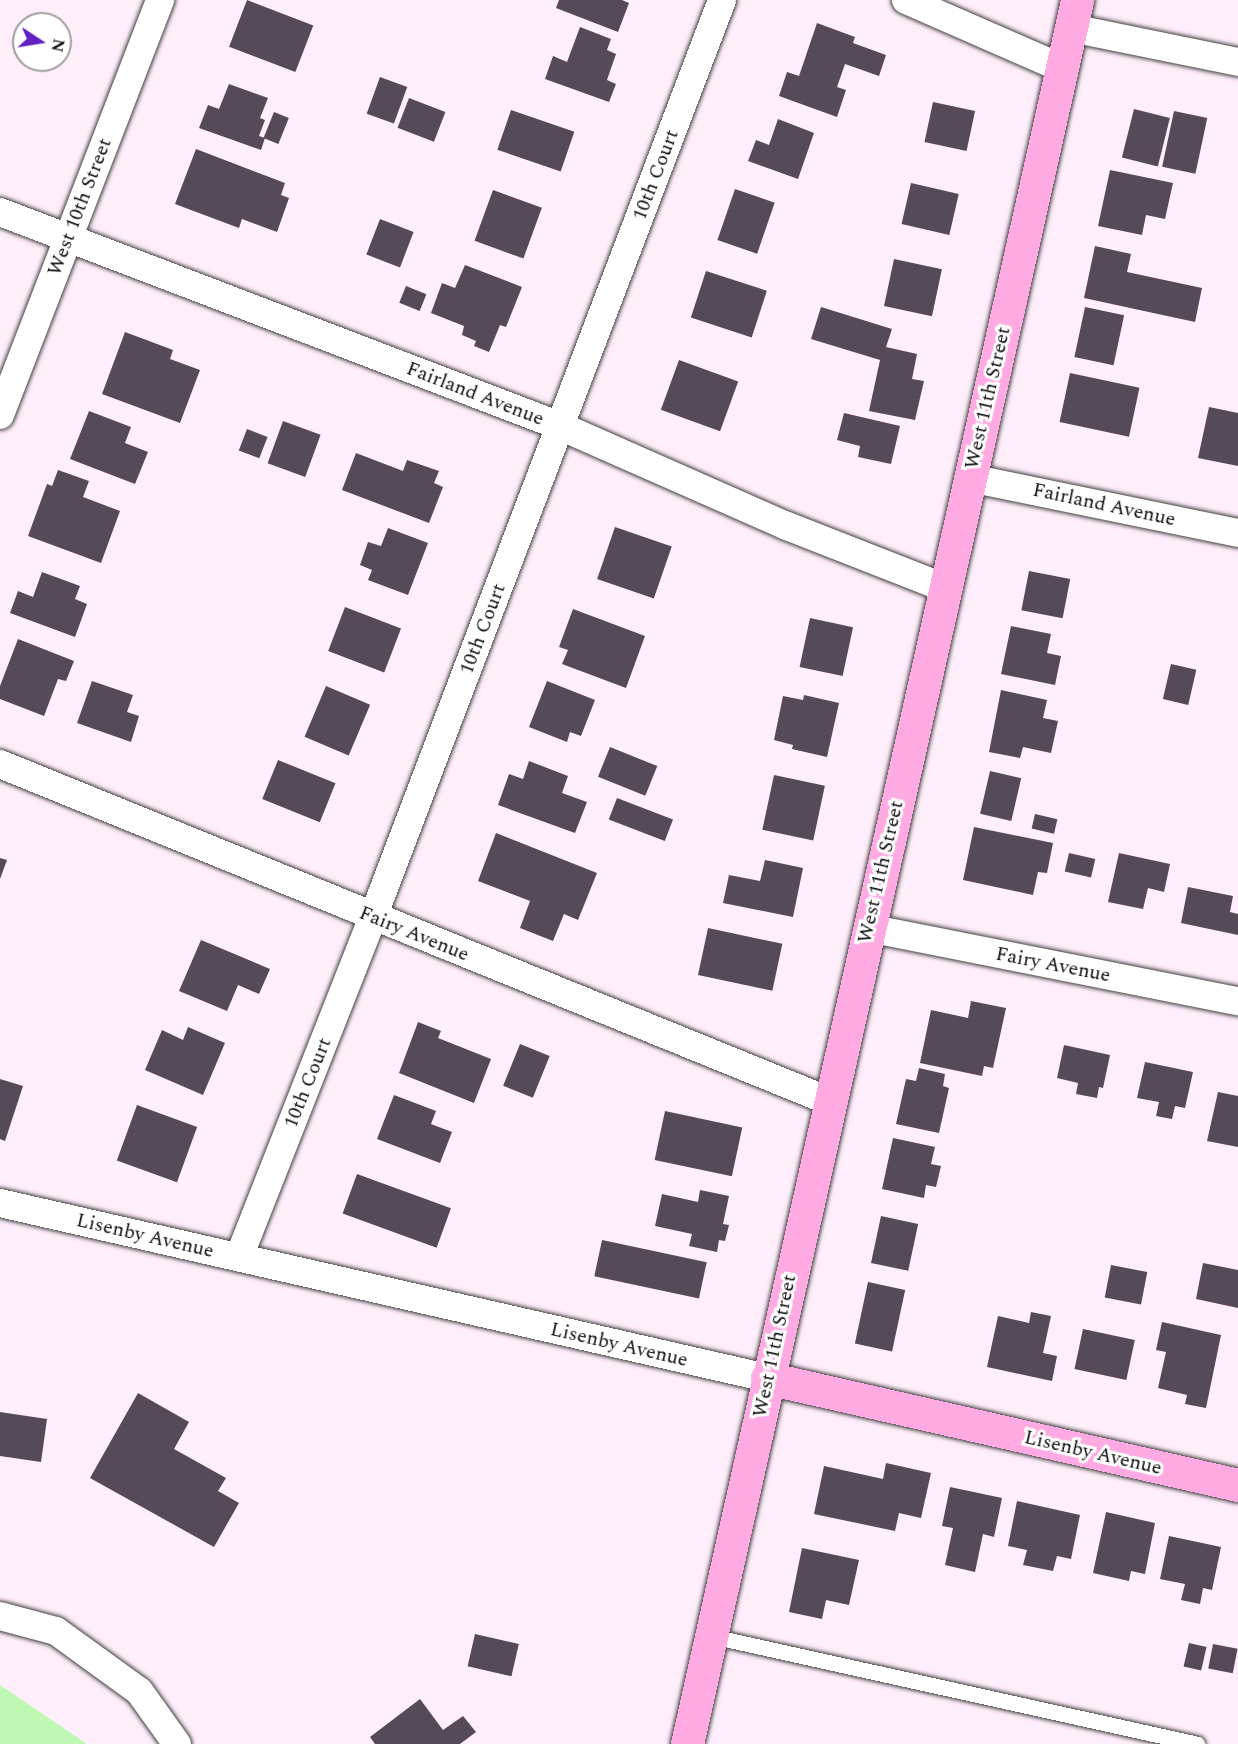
<!DOCTYPE html>
<html>
<head>
<meta charset="utf-8">
<style>
	body { margin:0 }
	#map { position:relative; width:1238px; height:1744px; overflow:hidden; background:#ffeffb; font-family:Spectral,serif }
	div>[style] { position:absolute }
	.water>* { inset:0; background:#bef8b2 }
	.building>* { inset:0; background:#554a57; transform-origin:0 0 }
	.roads { filter:drop-shadow(0 0 2px #414141) drop-shadow(0 0 2px #414141) }
	.lane>* { height:15px; margin:-7.5px; padding:0 7.5px; transform-origin:7.5px; border-radius:7.5px; background:#fff }
	.street>* { height:28px; margin:-14px; padding:0 14px; transform-origin:14px; border-radius:14px; background:#fff }
	.secondary>* { height:33px; margin:-16.5px; padding:0 16.5px; transform-origin:16.5px; border-radius:16.5px; background:#ffaae2 }
	span { translate:-50% -50%; white-space:nowrap; text-align:center; line-height:1.15; -webkit-text-stroke:6px #fff; paint-order:stroke }
	.street-label { font-size:20px; color:#0e0e0e }
	.north { position:absolute; left:12px; top:12px; width:60px; height:60px; box-sizing:border-box; background:#fff; border:2px solid #9f9f9f; border-radius:50%; rotate:102deg; font-size:16px; font-weight:700; line-height:24px; text-align:center; color:#0e0e0e }
	.north::after { content:''; display:block; margin:auto; width:21px; height:27px; background:#6321c3; clip-path:polygon(50% 0,100% 100%,50% 72%,0 100%) }
</style>
</head>
<body>
<div id="map">
	<div class="water">
		<i style="clip-path:polygon(0 1685px,87px 1744px,0 1744px)"></i>
	</div>
	<div class="building">
		<i style="left:247px;top:0;width:71px;height:50px;rotate:21deg"></i>
		<i style="clip-path:polygon(559px 0,622px 0,629px 3px,618px 32px,556px 8px)"></i>
		<i style="clip-path:polygon(817px 23px,855px 37px,853px 43px,886px 55px,879px 76px,845px 64px,837px 87px,846px 90px,837px 117px,779px 96px,787px 72px,799px 76px)"></i>
		<i style="clip-path:polygon(580px 27px,611px 39px,607px 50px,616px 54px,607px 80px,616px 84px,609px 102px,545px 79px,553px 56px,567px 62px)"></i>
		<i style="left:380px;top:77px;width:29px;height:39px;rotate:20deg"></i>
		<i style="clip-path:polygon(229px 84px,268px 98px,260px 118px,265px 120px,259px 136px,265px 138px,261px 150px,199px 128px,208px 105px,219px 109px)"></i>
		<i style="left:409px;top:98px;width:39px;height:32px;rotate:21deg"></i>
		<i style="left:933px;top:102px;width:43px;height:41px;rotate:12deg"></i>
		<i style="left:1134px;top:109px;width:37px;height:50px;rotate:14deg"></i>
		<i style="left:511px;top:110px;width:67px;height:42px;rotate:19deg"></i>
		<i style="left:1174px;top:111px;width:34px;height:57px;rotate:12deg"></i>
		<i style="left:274px;top:112px;width:16px;height:28px;rotate:22deg"></i>
		<i style="clip-path:polygon(778px 119px,814px 133px,798px 179px,748px 161px,756px 140px,769px 145px)"></i>
		<i style="clip-path:polygon(196px 149px,285px 183px,281px 195px,289px 198px,277px 232px,242px 219px,239px 228px,175px 204px)"></i>
		<i style="clip-path:polygon(1110px 170px,1173px 183px,1165px 219px,1146px 215px,1142px 235px,1098px 226px)"></i>
		<i style="left:911px;top:183px;width:49px;height:42px;rotate:13deg"></i>
		<i style="left:735px;top:189px;width:42px;height:54px;rotate:19deg"></i>
		<i style="left:493px;top:190px;width:52px;height:54px;rotate:20deg"></i>
		<i style="left:380px;top:219px;width:36px;height:38px;rotate:21deg"></i>
		<i style="clip-path:polygon(1095px 246px,1131px 254px,1127px 272px,1202px 288px,1195px 322px,1084px 298px)"></i>
		<i style="left:894px;top:259px;width:49px;height:48px;rotate:12deg"></i>
		<i style="clip-path:polygon(465px 265px,522px 287px,506px 327px,500px 325px,489px 352px,474px 346px,476px 341px,462px 335px,464px 326px,431px 313px,442px 283px,455px 288px)"></i>
		<i style="left:706px;top:271px;width:64px;height:49px;rotate:18deg"></i>
		<i style="left:406px;top:286px;width:22px;height:18px;rotate:22deg"></i>
		<i style="clip-path:polygon(821px 307px,892px 329px,886px 347px,917px 354px,912px 379px,924px 381px,915px 420px,869px 411px,880px 360px,811px 339px)"></i>
		<i style="left:1085px;top:307px;width:40px;height:51px;rotate:12deg"></i>
		<i style="clip-path:polygon(125px 332px,173px 350px,170px 359px,200px 370px,180px 423px,102px 394px)"></i>
		<i style="left:679px;top:360px;width:63px;height:53px;rotate:20deg"></i>
		<i style="left:1070px;top:373px;width:71px;height:50px;rotate:12deg"></i>
		<i style="clip-path:polygon(1209px 407px,1238px 413px,1238px 466px,1198px 458px)"></i>
		<i style="clip-path:polygon(89px 411px,131px 427px,125px 443px,148px 452px,135px 484px,70px 459px)"></i>
		<i style="clip-path:polygon(844px 413px,900px 426px,891px 464px,858px 457px,860px 446px,837px 440px)"></i>
		<i style="left:283px;top:421px;width:40px;height:45px;rotate:20deg"></i>
		<i style="left:247px;top:429px;width:22px;height:23px;rotate:21deg"></i>
		<i style="clip-path:polygon(356px 453px,403px 471px,407px 460px,439px 471px,434px 483px,443px 487px,429px 523px,342px 490px)"></i>
		<i style="clip-path:polygon(58px 470px,89px 481px,83px 497px,120px 511px,101px 563px,28px 536px,47px 484px,52px 486px)"></i>
		<i style="left:615px;top:527px;width:60px;height:55px;rotate:19deg"></i>
		<i style="clip-path:polygon(388px 528px,428px 543px,408px 595px,368px 580px,372px 570px,360px 565px,368px 542px,381px 546px)"></i>
		<i style="left:1029px;top:571px;width:42px;height:40px;rotate:11deg"></i>
		<i style="clip-path:polygon(42px 572px,80px 586px,75px 599px,87px 604px,75px 637px,10px 613px,18px 591px,33px 597px)"></i>
		<i style="left:345px;top:607px;width:60px;height:47px;rotate:21deg"></i>
		<i style="clip-path:polygon(573px 609px,645px 636px,626px 688px,562px 664px,568px 650px,559px 647px)"></i>
		<i style="left:810px;top:618px;width:44px;height:50px;rotate:12deg"></i>
		<i style="clip-path:polygon(1011px 626px,1051px 634px,1047px 653px,1061px 656px,1055px 685px,1001px 674px)"></i>
		<i style="clip-path:polygon(18px 639px,74px 661px,66px 681px,58px 679px,44px 716px,0 699px,0 686px)"></i>
		<i style="left:1171px;top:664px;width:26px;height:36px;rotate:13deg"></i>
		<i style="clip-path:polygon(92px 681px,133px 695px,127px 712px,139px 716px,131px 742px,77px 723px)"></i>
		<i style="clip-path:polygon(547px 681px,595px 700px,581px 736px,570px 732px,567px 742px,529px 727px)"></i>
		<i style="left:326px;top:686px;width:48px;height:55px;rotate:23deg"></i>
		<i style="clip-path:polygon(1001px 690px,1047px 700px,1043px 718px,1058px 721px,1051px 753px,1023px 747px,1020px 758px,989px 752px)"></i>
		<i style="clip-path:polygon(804px 695px,839px 703px,827px 757px,792px 749px,793px 745px,774px 740px,783px 696px,803px 700px)"></i>
		<i style="left:610px;top:747px;width:51px;height:32px;rotate:22deg"></i>
		<i style="left:278px;top:760px;width:62px;height:42px;rotate:22deg"></i>
		<i style="clip-path:polygon(529px 761px,568px 776px,562px 793px,587px 802px,575px 833px,498px 805px,509px 774px,523px 779px)"></i>
		<i style="left:990px;top:771px;width:32px;height:44px;rotate:13deg"></i>
		<i style="left:774px;top:775px;width:52px;height:56px;rotate:12deg"></i>
		<i style="left:617px;top:798px;width:60px;height:23px;rotate:21deg"></i>
		<i style="left:1035px;top:814px;width:23px;height:15px;rotate:13deg"></i>
		<i style="clip-path:polygon(974px 827px,1053px 843px,1047px 873px,1038px 872px,1033px 895px,963px 880px)"></i>
		<i style="clip-path:polygon(496px 833px,597px 873px,578px 920px,564px 914px,553px 941px,520px 928px,530px 901px,478px 881px)"></i>
		<i style="left:1069px;top:853px;width:27px;height:19px;rotate:13deg"></i>
		<i style="clip-path:polygon(1119px 853px,1170px 864px,1164px 892px,1148px 888px,1143px 909px,1108px 902px)"></i>
		<i style="clip-path:polygon(0 858px,7px 860px,0 879px)"></i>
		<i style="clip-path:polygon(765px 860px,803px 868px,793px 917px,723px 903px,729px 875px,760px 881px)"></i>
		<i style="clip-path:polygon(1188px 887px,1233px 896px,1230px 912px,1238px 914px,1238px 935px,1181px 923px)"></i>
		<i style="left:708px;top:928px;width:76px;height:48px;rotate:12deg"></i>
		<i style="clip-path:polygon(201px 940px,270px 969px,259px 994px,238px 985px,227px 1011px,179px 991px)"></i>
		<i style="clip-path:polygon(971px 1001px,1006px 1008px,993px 1068px,984px 1066px,982px 1076px,920px 1063px,931px 1010px,968px 1018px)"></i>
		<i style="clip-path:polygon(418px 1022px,441px 1031px,438px 1038px,491px 1059px,474px 1103px,399px 1073px)"></i>
		<i style="clip-path:polygon(188px 1027px,225px 1043px,203px 1095px,145px 1070px,162px 1030px,183px 1040px)"></i>
		<i style="left:520px;top:1044px;width:32px;height:45px;rotate:22deg"></i>
		<i style="clip-path:polygon(1064px 1045px,1110px 1055px,1103px 1088px,1099px 1087px,1097px 1098px,1076px 1094px,1078px 1083px,1057px 1078px)"></i>
		<i style="clip-path:polygon(1145px 1062px,1193px 1072px,1185px 1108px,1175px 1106px,1172px 1119px,1156px 1116px,1159px 1102px,1137px 1098px)"></i>
		<i style="clip-path:polygon(919px 1068px,945px 1074px,943px 1086px,949px 1088px,939px 1133px,896px 1124px,906px 1079px,916px 1081px)"></i>
		<i style="clip-path:polygon(0 1079px,23px 1086px,5px 1141px,0 1139px)"></i>
		<i style="clip-path:polygon(1218px 1092px,1238px 1096px,1238px 1147px,1207px 1141px)"></i>
		<i style="clip-path:polygon(394px 1095px,436px 1111px,431px 1124px,452px 1132px,440px 1163px,377px 1139px)"></i>
		<i style="left:137px;top:1105px;width:64px;height:59px;rotate:20deg"></i>
		<i style="left:665px;top:1111px;width:79px;height:50px;rotate:12deg"></i>
		<i style="clip-path:polygon(893px 1138px,935px 1147px,931px 1164px,941px 1166px,936px 1187px,926px 1185px,924px 1198px,882px 1189px)"></i>
		<i style="left:357px;top:1174px;width:100px;height:42px;rotate:20deg"></i>
		<i style="clip-path:polygon(700px 1190px,729px 1196px,723px 1224px,729px 1225px,725px 1241px,719px 1240px,717px 1252px,689px 1246px,692px 1234px,655px 1226px,662px 1194px,698px 1202px)"></i>
		<i style="left:881px;top:1216px;width:38px;height:48px;rotate:12deg"></i>
		<i style="left:602px;top:1240px;width:107px;height:37px;rotate:12deg"></i>
		<i style="clip-path:polygon(1203px 1263px,1238px 1270px,1238px 1308px,1196px 1299px)"></i>
		<i style="left:1111px;top:1265px;width:37px;height:33px;rotate:11deg"></i>
		<i style="left:868px;top:1282px;width:38px;height:63px;rotate:12deg"></i>
		<i style="clip-path:polygon(1031px 1312px,1051px 1316px,1043px 1353px,1057px 1356px,1052px 1381px,987px 1367px,998px 1316px,1029px 1323px)"></i>
		<i style="clip-path:polygon(1162px 1322px,1221px 1335px,1206px 1408px,1185px 1404px,1187px 1395px,1158px 1388px,1166px 1352px,1156px 1350px)"></i>
		<i style="left:1083px;top:1329px;width:53px;height:41px;rotate:12deg"></i>
		<i style="clip-path:polygon(138px 1393px,189px 1422px,174px 1449px,226px 1478px,218px 1491px,239px 1503px,214px 1547px,90px 1478px)"></i>
		<i style="clip-path:polygon(0 1412px,47px 1419px,41px 1462px,0 1456px)"></i>
		<i style="clip-path:polygon(886px 1463px,931px 1473px,921px 1518px,899px 1513px,895px 1531px,814px 1514px,824px 1466px,883px 1479px)"></i>
		<i style="clip-path:polygon(950px 1487px,1002px 1498px,994px 1537px,983px 1534px,975px 1572px,945px 1565px,953px 1528px,942px 1526px)"></i>
		<i style="clip-path:polygon(1017px 1501px,1080px 1515px,1071px 1559px,1057px 1556px,1053px 1571px,1023px 1565px,1027px 1550px,1008px 1546px)"></i>
		<i style="clip-path:polygon(1106px 1512px,1155px 1523px,1145px 1574px,1131px 1571px,1129px 1581px,1093px 1573px)"></i>
		<i style="clip-path:polygon(1169px 1536px,1221px 1547px,1212px 1590px,1203px 1588px,1200px 1604px,1181px 1600px,1185px 1584px,1160px 1579px)"></i>
		<i style="clip-path:polygon(802px 1548px,859px 1560px,849px 1605px,826px 1600px,822px 1619px,789px 1612px)"></i>
		<i style="left:475px;top:1634px;width:45px;height:33px;rotate:13deg"></i>
		<i style="left:1189px;top:1643px;width:18px;height:24px;rotate:13deg"></i>
		<i style="left:1213px;top:1644px;width:25px;height:25px;rotate:11deg"></i>
		<i style="clip-path:polygon(420px 1699px,443px 1730px,463px 1716px,476px 1732px,460px 1744px,375px 1744px,370px 1737px)"></i>
	</div>
	<div class="roads">
		<div class="lane">
			<i style="left:711px;top:1636px;width:498px;rotate:12.5deg"></i>
		</div>
		<div class="street">
			<i style="left:906px;top:0;width:170px;rotate:23.6deg"></i>
			<i style="left:1071px;top:28px;width:170px;rotate:11.5deg"></i>
			<i style="left:0;top:212px;width:599px;rotate:20.91deg"></i>
			<i style="left:560px;top:426px;width:248px;rotate:23.8deg"></i>
			<i style="left:787px;top:526px;width:170px;rotate:21.4deg"></i>
			<i style="left:0;top:415px;width:445px;rotate:-68.9deg"></i>
			<i style="left:970px;top:478px;width:274px;rotate:11.6deg"></i>
			<i style="left:0;top:764px;width:895px;rotate:22.12deg"></i>
			<i style="left:868px;top:928px;width:377px;rotate:11.2deg"></i>
			<i style="left:0;top:1203px;width:787px;rotate:12.85deg"></i>
			<i style="left:239px;top:1257px;width:365px;rotate:-68.5deg"></i>
			<i style="left:373px;top:917px;width:981px;rotate:-69.16deg"></i>
			<i style="left:0;top:1616px;width:58px;rotate:15deg"></i>
			<i style="left:56px;top:1631px;width:102px;rotate:35.9deg"></i>
			<i style="left:139px;top:1691px;width:65px;rotate:54.4deg"></i>
		</div>
		<div class="secondary">
			<i style="left:767px;top:1378px;width:483px;rotate:12.8deg"></i>
			<i style="left:687px;top:1744px;width:1787px;rotate:-77.39deg"></i>
		</div>
	</div>
	<div class="street-label">
		<span style="left:656px;top:175px;rotate:-69deg">10th Court</span>
		<span style="left:80px;top:207px;rotate:-69deg">West 10th Street</span>
		<span style="left:475px;top:394px;rotate:21deg">Fairland Avenue</span>
		<span style="left:988px;top:398px;rotate:-77deg">West 11th Street</span>
		<span style="left:1104px;top:505px;rotate:12deg">Fairland Avenue</span>
		<span style="left:483px;top:629px;rotate:-69deg">10th Court</span>
		<span style="left:881px;top:872px;rotate:-77deg">West 11th Street</span>
		<span style="left:414px;top:934px;rotate:22deg">Fairy Avenue</span>
		<span style="left:1053px;top:965px;rotate:11deg">Fairy Avenue</span>
		<span style="left:308px;top:1083px;rotate:-68deg">10th Court</span>
		<span style="left:145px;top:1236px;rotate:13deg">Lisenby Avenue</span>
		<span style="left:619px;top:1345px;rotate:13deg">Lisenby Avenue</span>
		<span style="left:775px;top:1346px;rotate:-78deg">West 11th Street</span>
		<span style="left:1093px;top:1453px;rotate:13deg">Lisenby Avenue</span>
	</div>
	<div class="north">N</div>
</div>
</body>
</html>
